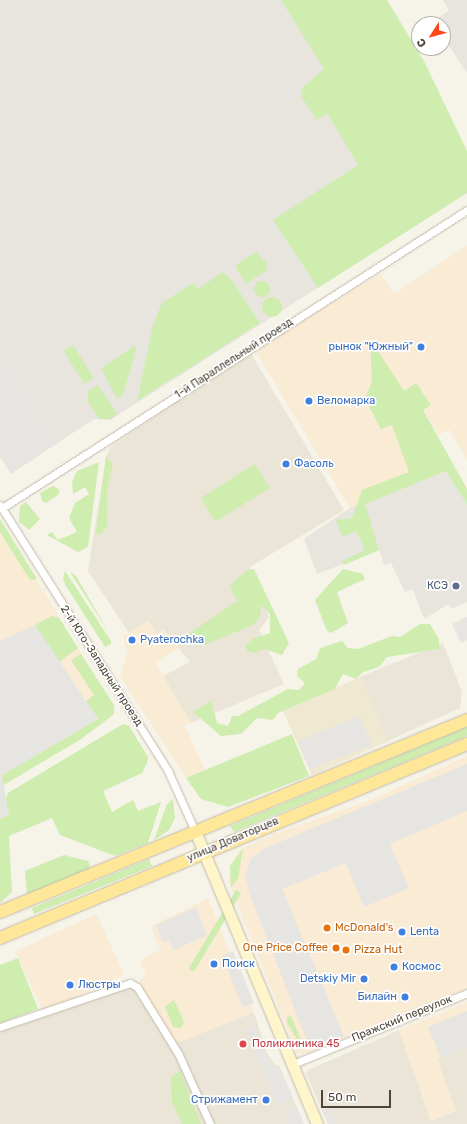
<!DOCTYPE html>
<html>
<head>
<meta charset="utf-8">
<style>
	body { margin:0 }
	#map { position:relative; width:467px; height:1124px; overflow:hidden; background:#f6f3e9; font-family:Rubik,sans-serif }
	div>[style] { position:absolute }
	.residential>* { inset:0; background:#eae5d7 }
	.commercial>* { inset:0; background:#f9ebd4; transform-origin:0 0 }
	.industrial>* { inset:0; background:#e8e4de }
	.education>* { inset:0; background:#f0e9d2; transform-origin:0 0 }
	.green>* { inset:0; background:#ceedaf; transform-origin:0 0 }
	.round { border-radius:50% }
	.parking>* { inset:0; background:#e7e5e1; transform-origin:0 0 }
	.roads { filter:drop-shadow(0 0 1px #c2bbab) drop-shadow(0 0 1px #c2bbab) }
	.street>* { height:7px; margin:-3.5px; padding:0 3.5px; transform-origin:3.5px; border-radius:3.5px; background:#fff }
	.secondary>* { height:11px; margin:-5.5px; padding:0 5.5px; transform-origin:5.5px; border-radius:5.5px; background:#fff5ca }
	.primary>* { height:12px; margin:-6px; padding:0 6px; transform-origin:6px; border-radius:6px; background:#ffe799 }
	.dots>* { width:11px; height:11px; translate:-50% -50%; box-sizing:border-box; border:2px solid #fff; border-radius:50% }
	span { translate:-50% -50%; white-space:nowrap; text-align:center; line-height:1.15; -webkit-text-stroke:3.5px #fff; paint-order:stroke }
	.shop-label { font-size:11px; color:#366cbe }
	.right { translate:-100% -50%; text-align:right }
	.left { translate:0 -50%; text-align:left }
	.street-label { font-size:11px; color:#4b4437 }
	.service-label { font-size:11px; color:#4e5e75 }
	.food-label { font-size:11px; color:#c56008 }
	.health-label { font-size:11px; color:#be3a42 }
	.north { position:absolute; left:411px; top:16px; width:40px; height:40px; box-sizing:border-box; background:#fff; border:1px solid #b7b4af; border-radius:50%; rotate:234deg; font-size:11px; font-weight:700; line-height:16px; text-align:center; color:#4b4437 }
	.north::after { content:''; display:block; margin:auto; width:14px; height:18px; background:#ff4617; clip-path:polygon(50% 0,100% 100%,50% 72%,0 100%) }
	.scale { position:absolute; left:321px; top:1090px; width:70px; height:18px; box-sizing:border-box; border:2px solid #4b4437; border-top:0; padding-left:5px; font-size:12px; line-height:14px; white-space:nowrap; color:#4b4437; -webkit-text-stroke:3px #fff; paint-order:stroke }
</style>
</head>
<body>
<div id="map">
	<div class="residential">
		<i style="clip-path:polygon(250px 352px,344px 510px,250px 567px,269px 617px,259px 630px,284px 684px,191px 723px,163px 676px,190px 662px,164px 630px,157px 634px,148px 621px,129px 633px,88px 571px,106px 457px,111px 446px)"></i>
		<i style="clip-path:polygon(443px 643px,462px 692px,460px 708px,388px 741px,360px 677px)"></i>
		<i style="clip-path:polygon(127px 985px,136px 990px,178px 1061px,207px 1124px,0 1124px,0 1031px)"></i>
		<i style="clip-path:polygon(254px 1012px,267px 1053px,282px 1074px,304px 1124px,213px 1124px,174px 1044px)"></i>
		<i style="clip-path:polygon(399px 1030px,431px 1121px,456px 1111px,437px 1059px,467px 1047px,467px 1124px,328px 1124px,306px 1074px,308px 1070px)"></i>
	</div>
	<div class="commercial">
		<i style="clip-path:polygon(467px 246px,467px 460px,449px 429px,439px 435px,423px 410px,430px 405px,416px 383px,404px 391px,370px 340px,372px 381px,365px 399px,396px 424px,418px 483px,350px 508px,258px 355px,257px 349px,380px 274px,394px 294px)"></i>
		<i style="clip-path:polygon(0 519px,115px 710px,108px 720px,81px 739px,2px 786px,9px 815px,0 819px)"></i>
		<i style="clip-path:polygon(148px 621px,157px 634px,163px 629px,179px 648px,155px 663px,191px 723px,184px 725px,205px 770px,186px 778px,120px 676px,127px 654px,124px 636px)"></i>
		<i style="clip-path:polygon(467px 756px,467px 988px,305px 1054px,297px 1053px,228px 881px,234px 858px,243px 848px,274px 834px,368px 801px)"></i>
		<i style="clip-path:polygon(208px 898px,254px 1012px,174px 1044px,139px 982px,146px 975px,140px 960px,161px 950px,151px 926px)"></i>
		<i style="left:96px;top:914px;width:67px;height:89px;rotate:65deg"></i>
		<i style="clip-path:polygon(467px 1002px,467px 1047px,437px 1059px,456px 1111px,431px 1121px,399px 1030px)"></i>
	</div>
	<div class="industrial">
		<i style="clip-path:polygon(0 0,361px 0,467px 193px,110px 420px,94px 419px,11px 474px,0 457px)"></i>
		<i style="clip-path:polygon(443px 0,467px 0,467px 73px,443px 37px,443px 24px,433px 22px,449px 10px)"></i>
		<i style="clip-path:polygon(446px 471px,467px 505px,467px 602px,451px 609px,449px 604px,424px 619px,413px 589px,405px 592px,391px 563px,384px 565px,379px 550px,317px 574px,304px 539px,350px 508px)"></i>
	</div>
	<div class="education">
		<i style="left:360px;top:677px;width:70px;height:84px;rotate:66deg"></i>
	</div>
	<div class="green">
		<i style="clip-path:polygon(281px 0,387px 0,424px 61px,467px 151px,467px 193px,318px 288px,273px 220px,358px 165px,327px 113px,317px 120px,301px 96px,303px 87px,324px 69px)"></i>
		<i style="clip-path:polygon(256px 252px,267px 263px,266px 271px,246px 284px,235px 266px)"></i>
		<i style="clip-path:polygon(223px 272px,233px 282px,260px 323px,137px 401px,153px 325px,162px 303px,193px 283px,198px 289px)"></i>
		<i class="round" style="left:254px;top:281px;width:16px;height:16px"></i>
		<i class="round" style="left:262px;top:297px;width:20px;height:20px"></i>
		<i style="clip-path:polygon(370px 339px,404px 391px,416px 383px,431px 405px,423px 410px,467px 489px,467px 505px,446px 471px,365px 504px,379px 550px,344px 565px,342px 561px,365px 550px,356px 531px,342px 537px,336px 520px,352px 518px,362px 490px,409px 472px,392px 425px,381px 429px,365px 399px,372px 381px)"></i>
		<i style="left:73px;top:345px;width:39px;height:11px;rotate:58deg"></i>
		<i style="clip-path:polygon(134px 346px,136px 349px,123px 395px,117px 399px,101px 368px)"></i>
		<i style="clip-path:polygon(98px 385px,117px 414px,111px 419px,99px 419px,87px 400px,89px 390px)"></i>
		<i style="clip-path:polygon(106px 457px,113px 465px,107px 489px,107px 527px,99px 536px,96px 532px)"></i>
		<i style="clip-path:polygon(99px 462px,88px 547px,78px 552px,47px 535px,52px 532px,58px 540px,77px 532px,69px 518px,75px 503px,89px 494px,85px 487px,73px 494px,72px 482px,77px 471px)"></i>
		<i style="left:255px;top:464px;width:28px;height:64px;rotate:58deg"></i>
		<i style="clip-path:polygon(53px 486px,60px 490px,58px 495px,46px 503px,42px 501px,40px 493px)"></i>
		<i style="clip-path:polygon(26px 502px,40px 519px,29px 530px,19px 522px,20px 506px)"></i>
		<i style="clip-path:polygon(0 519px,37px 579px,30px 580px,0 532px)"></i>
		<i style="clip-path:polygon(254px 569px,289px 643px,282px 655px,265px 649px,255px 653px,247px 651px,246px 645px,252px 639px,270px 633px,270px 614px,261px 605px,260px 617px,253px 625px,204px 645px,194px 645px,188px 638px,190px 633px,239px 600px,234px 597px,230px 585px,248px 570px)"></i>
		<i style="clip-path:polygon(343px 569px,363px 574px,365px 579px,337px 592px,348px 623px,331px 633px,327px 631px,315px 600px)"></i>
		<i style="clip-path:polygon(65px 571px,111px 641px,111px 644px,105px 647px,66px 586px,63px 579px)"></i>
		<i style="clip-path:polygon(70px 572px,76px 576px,111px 636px)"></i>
		<i style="clip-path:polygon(52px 616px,59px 618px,78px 648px,59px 662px,35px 625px)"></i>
		<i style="clip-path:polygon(420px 624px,430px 624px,439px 639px,439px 649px,387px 657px,379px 667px,363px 672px,356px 679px,343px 674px,335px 689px,278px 713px,273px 720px,257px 718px,241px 734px,221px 736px,193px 712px,211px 701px,217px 723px,228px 726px,232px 716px,238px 716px,288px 689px,299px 690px,305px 683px,297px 676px,298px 669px,316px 659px,320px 648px,342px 641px,348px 648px,358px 649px,392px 636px,400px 637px)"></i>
		<i style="clip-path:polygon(81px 654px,114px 705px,114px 714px,81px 739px,2px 786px,2px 775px,98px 719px,86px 701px,94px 695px,71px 660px)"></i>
		<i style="clip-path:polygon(123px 724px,129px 726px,148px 757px,147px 763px,142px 773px,103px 791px,112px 812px,133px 800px,138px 811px,161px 802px,148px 843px,115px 856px,60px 835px,52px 818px,9px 836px,12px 892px,0 903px,0 819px,9px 815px,5px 800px,8px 793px)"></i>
		<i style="clip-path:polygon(467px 727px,467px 736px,234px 832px,230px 826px)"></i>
		<i style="clip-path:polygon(292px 734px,309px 776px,228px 807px,201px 799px,186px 778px)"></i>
		<i style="clip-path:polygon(173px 799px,175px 818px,169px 830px,154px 840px,167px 804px)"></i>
		<i style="clip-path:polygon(243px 848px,238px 879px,231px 887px,230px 866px)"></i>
		<i style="clip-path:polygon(64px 855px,88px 861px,91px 868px,27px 895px,25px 871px)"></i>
		<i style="clip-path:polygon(149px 859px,152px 866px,34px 914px,32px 908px)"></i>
		<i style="left:236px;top:890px;width:6px;height:92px;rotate:31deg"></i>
		<i style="clip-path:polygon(18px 958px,38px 1009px,0 1023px,0 965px)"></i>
		<i style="clip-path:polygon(174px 1000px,184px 1022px,181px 1028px,173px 1027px,165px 1007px)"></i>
		<i style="clip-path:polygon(291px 1016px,304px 1048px,303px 1049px,287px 1023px,287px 1017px)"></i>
		<i style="clip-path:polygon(180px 1071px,201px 1124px,182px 1124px,172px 1102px,171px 1077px)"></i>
	</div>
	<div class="parking">
		<i style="clip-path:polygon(0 356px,55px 443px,12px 470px,0 451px)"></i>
		<i style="clip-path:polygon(467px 617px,467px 640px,461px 643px,452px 624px)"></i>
		<i style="clip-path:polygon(35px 625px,98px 719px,2px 775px,9px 815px,0 819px,0 641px)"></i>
		<i style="left:360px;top:716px;width:31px;height:67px;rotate:68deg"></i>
		<i style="clip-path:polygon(467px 764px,467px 811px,390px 844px,409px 888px,364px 907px,346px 863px,282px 889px,344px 1036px,310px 1048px,251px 898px,245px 877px,250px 860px,263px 849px)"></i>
		<i style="clip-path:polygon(196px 907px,207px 935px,174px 950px,169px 941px,162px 941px,156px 925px)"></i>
		<i style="left:233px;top:951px;width:56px;height:12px;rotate:68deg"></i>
		<i style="clip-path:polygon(467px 1011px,467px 1047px,441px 1058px,428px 1027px)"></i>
		<i style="clip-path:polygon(254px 1025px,272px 1067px,279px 1065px,293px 1098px,278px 1105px,246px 1028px)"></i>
		<i style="clip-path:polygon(330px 1106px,337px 1124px,329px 1124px,322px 1108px)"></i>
		<i style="clip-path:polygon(297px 1108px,304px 1124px,290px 1124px,285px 1113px)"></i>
	</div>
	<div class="roads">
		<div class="street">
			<i style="left:0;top:505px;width:315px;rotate:57.7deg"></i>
			<i style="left:168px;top:771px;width:66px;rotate:65.8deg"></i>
			<i style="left:2px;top:508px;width:552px;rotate:-32.65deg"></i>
			<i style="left:0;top:1027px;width:137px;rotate:-18.7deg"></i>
			<i style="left:130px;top:983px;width:8px;rotate:30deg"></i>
			<i style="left:137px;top:987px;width:78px;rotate:58.2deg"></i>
			<i style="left:178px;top:1053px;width:78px;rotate:65.7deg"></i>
			<i style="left:293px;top:1064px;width:188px;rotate:-22.2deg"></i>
		</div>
		<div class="secondary">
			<i style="left:195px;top:831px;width:317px;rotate:67.4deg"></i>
		</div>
		<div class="primary">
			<i style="left:0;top:912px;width:505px;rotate:-22.35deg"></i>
			<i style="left:0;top:938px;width:506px;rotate:-22.56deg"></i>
		</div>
	</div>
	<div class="dots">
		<i style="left:421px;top:347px;background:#3f7fe0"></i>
		<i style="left:309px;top:401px;background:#3f7fe0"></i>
		<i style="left:286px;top:464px;background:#3f7fe0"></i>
		<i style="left:456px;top:586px;background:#5c6f8a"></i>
		<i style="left:132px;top:640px;background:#3f7fe0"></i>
		<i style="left:327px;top:928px;background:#e8710a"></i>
		<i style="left:402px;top:932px;background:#3f7fe0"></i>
		<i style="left:336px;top:948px;background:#e8710a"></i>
		<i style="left:346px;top:950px;background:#e8710a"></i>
		<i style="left:214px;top:964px;background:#3f7fe0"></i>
		<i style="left:394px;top:967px;background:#3f7fe0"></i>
		<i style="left:364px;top:979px;background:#3f7fe0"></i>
		<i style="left:70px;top:985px;background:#3f7fe0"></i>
		<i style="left:405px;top:997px;background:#3f7fe0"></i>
		<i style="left:243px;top:1044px;background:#e0444e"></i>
		<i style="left:266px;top:1100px;background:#3f7fe0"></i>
	</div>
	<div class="shop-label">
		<span class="right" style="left:413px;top:347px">рынок "Южный"</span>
		<span class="left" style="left:317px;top:401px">Веломарка</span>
		<span class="left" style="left:294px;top:464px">Фасоль</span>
		<span class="left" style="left:140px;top:640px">Pyaterochka</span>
		<span class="left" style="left:410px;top:932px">Lenta</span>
		<span class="left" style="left:222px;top:964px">Поиск</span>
		<span class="left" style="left:402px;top:967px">Космос</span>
		<span class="right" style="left:356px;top:979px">Detskiy Mir</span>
		<span class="left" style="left:78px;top:985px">Люстры</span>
		<span class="right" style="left:397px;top:997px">Билайн</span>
		<span class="right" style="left:258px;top:1100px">Стрижамент</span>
	</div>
	<div class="street-label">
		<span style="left:234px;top:359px;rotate:-33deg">1-й Параллельный проезд</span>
		<span style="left:101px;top:666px;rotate:57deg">2-й Юго-Западный проезд</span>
		<span style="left:233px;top:840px;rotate:-23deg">улица Доваторцев</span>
		<span style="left:402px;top:1019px;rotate:-22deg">Пражский переулок</span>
	</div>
	<div class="service-label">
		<span class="right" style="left:448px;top:586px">КСЭ</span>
	</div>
	<div class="food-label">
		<span class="left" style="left:335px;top:928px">McDonald's</span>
		<span class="right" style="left:328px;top:948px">One Price Coffee</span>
		<span class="left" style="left:354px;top:950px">Pizza Hut</span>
	</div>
	<div class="health-label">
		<span class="left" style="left:252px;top:1044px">Поликлиника 45</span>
	</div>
	<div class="north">С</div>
	<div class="scale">50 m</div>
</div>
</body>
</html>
